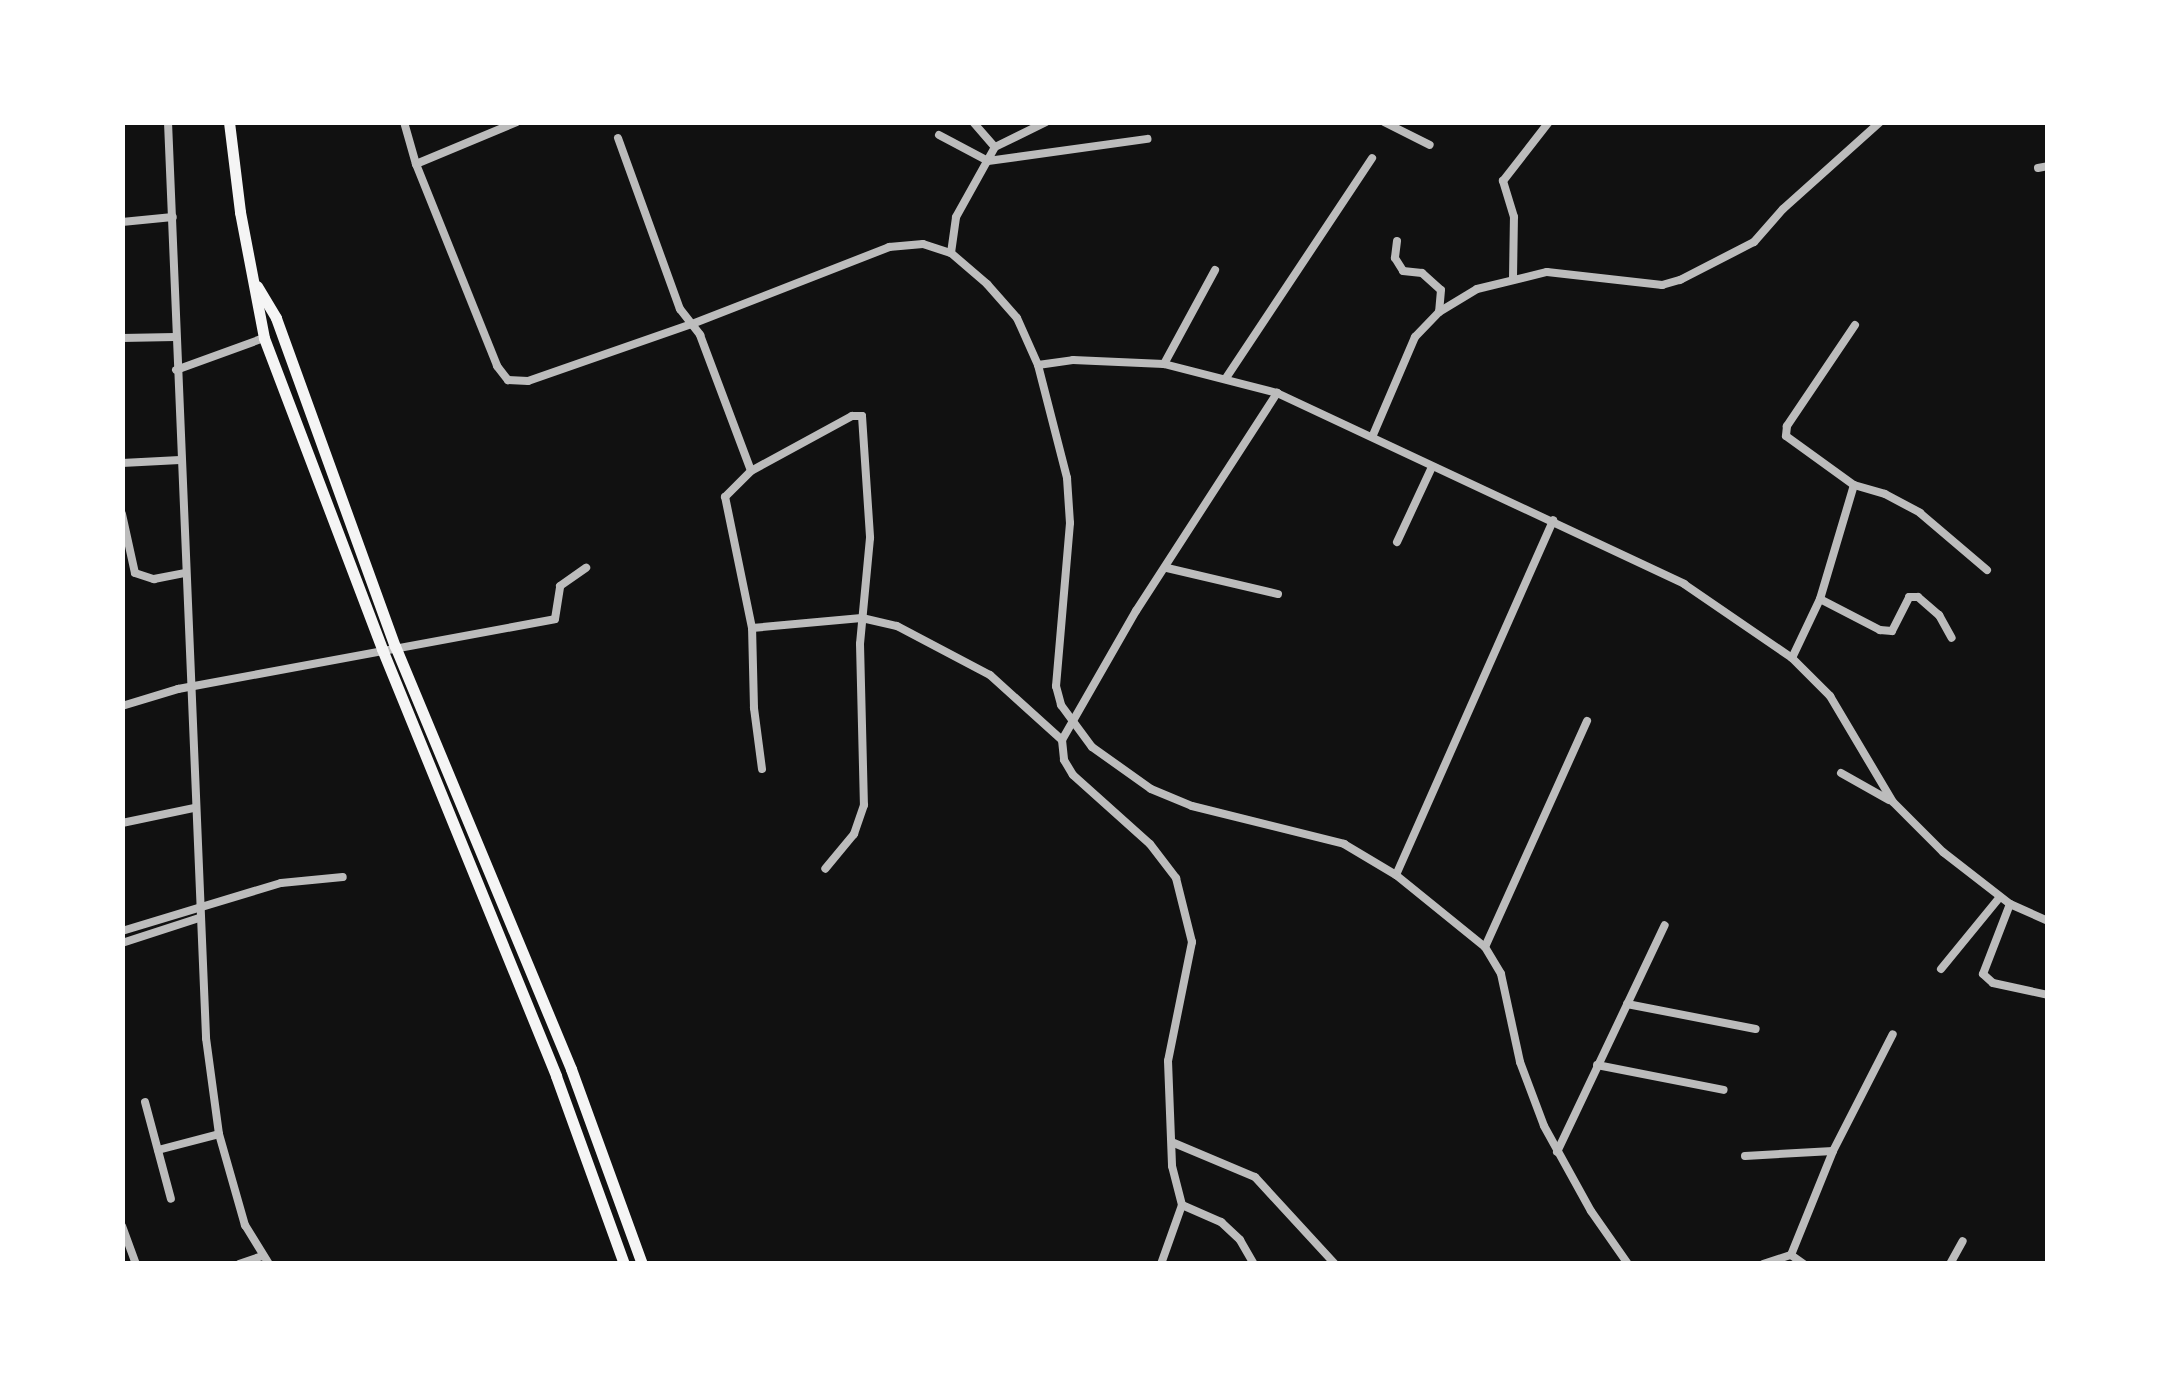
<!DOCTYPE html>
<html>
<head>
<meta charset="utf-8">
<style>
	body { margin:0 }
	#map { position:relative; width:2170px; height:1386px; overflow:hidden; background:#111; font-family:"Public Sans",sans-serif }
	div>[style] { position:absolute }
	.minor>* { height:8px; margin:-4px; padding:0 4px; transform-origin:4px; border-radius:4px; background:#bcbcbc }
	.secondary>* { height:11px; margin:-5.5px; padding:0 5.5px; transform-origin:5.5px; border-radius:5.5px; background:#f5f5f5 }
	span { translate:-50% -50%; white-space:nowrap; text-align:center; line-height:1.15; -webkit-text-stroke:8px #fff; paint-order:stroke }
	.frame { position:absolute; inset:0; border:125px solid #fff; pointer-events:none }
</style>
</head>
<body>
<div id="map">
	<div class="minor">
		<i style="left:168px;top:122px;width:917px;rotate:87.62deg"></i>
		<i style="left:206px;top:1038px;width:97px;rotate:82.3deg"></i>
		<i style="left:219px;top:1134px;width:95px;rotate:74.1deg"></i>
		<i style="left:245px;top:1225px;width:46px;rotate:58.4deg"></i>
		<i style="left:404px;top:122px;width:44px;rotate:74.1deg"></i>
		<i style="left:416px;top:164px;width:218px;rotate:68.1deg"></i>
		<i style="left:497px;top:366px;width:18px;rotate:52deg"></i>
		<i style="left:508px;top:380px;width:20px;rotate:3deg"></i>
		<i style="left:528px;top:381px;width:174px;rotate:-19.2deg"></i>
		<i style="left:692px;top:324px;width:212px;rotate:-21.3deg"></i>
		<i style="left:889px;top:247px;width:34px;rotate:-5deg"></i>
		<i style="left:923px;top:244px;width:29px;rotate:18deg"></i>
		<i style="left:951px;top:253px;width:48px;rotate:40.7deg"></i>
		<i style="left:987px;top:284px;width:45px;rotate:48.6deg"></i>
		<i style="left:1017px;top:318px;width:51px;rotate:65.9deg"></i>
		<i style="left:1038px;top:365px;width:117px;rotate:75.6deg"></i>
		<i style="left:1067px;top:478px;width:45px;rotate:86.2deg"></i>
		<i style="left:1070px;top:523px;width:164px;rotate:94.9deg"></i>
		<i style="left:1056px;top:686px;width:20px;rotate:75deg"></i>
		<i style="left:1061px;top:705px;width:52px;rotate:53.6deg"></i>
		<i style="left:1092px;top:747px;width:72px;rotate:35.4deg"></i>
		<i style="left:1151px;top:789px;width:44px;rotate:22.5deg"></i>
		<i style="left:1192px;top:806px;width:157px;rotate:14deg"></i>
		<i style="left:1344px;top:844px;width:61px;rotate:30.8deg"></i>
		<i style="left:1396px;top:875px;width:114px;rotate:39deg"></i>
		<i style="left:1485px;top:947px;width:31px;rotate:59deg"></i>
		<i style="left:1501px;top:974px;width:90px;rotate:77.8deg"></i>
		<i style="left:1520px;top:1062px;width:68px;rotate:69.4deg"></i>
		<i style="left:1544px;top:1126px;width:97px;rotate:61.1deg"></i>
		<i style="left:1591px;top:1211px;width:65px;rotate:55.1deg"></i>
		<i style="left:973px;top:122px;width:33px;rotate:49deg"></i>
		<i style="left:1384px;top:122px;width:51px;rotate:26.6deg"></i>
		<i style="left:939px;top:135px;width:55px;rotate:28deg"></i>
		<i style="left:988px;top:161px;width:161px;rotate:-7.9deg"></i>
		<i style="left:618px;top:138px;width:182px;rotate:70.1deg"></i>
		<i style="left:680px;top:309px;width:33px;rotate:52deg"></i>
		<i style="left:700px;top:335px;width:145px;rotate:69.4deg"></i>
		<i style="left:416px;top:164px;width:109px;rotate:-22.6deg"></i>
		<i style="left:2038px;top:168px;width:10px;rotate:-11deg"></i>
		<i style="left:122px;top:222px;width:51px;rotate:-5.6deg"></i>
		<i style="left:1397px;top:241px;width:17px;rotate:97deg"></i>
		<i style="left:1395px;top:258px;width:15px;rotate:58deg"></i>
		<i style="left:1403px;top:271px;width:19px;rotate:6deg"></i>
		<i style="left:1422px;top:273px;width:25px;rotate:42deg"></i>
		<i style="left:1441px;top:290px;width:22px;rotate:95deg"></i>
		<i style="left:951px;top:253px;width:36px;rotate:-82deg"></i>
		<i style="left:956px;top:217px;width:80px;rotate:-60.9deg"></i>
		<i style="left:995px;top:147px;width:57px;rotate:-26.1deg"></i>
		<i style="left:1513px;top:278px;width:61px;rotate:-89.1deg"></i>
		<i style="left:1514px;top:217px;width:38px;rotate:-107deg"></i>
		<i style="left:1503px;top:181px;width:75px;rotate:-52.1deg"></i>
		<i style="left:1855px;top:325px;width:122px;rotate:124deg"></i>
		<i style="left:1787px;top:426px;width:10px;rotate:96deg"></i>
		<i style="left:1786px;top:436px;width:84px;rotate:35.8deg"></i>
		<i style="left:1854px;top:485px;width:32px;rotate:16deg"></i>
		<i style="left:1885px;top:494px;width:40px;rotate:28deg"></i>
		<i style="left:1920px;top:513px;width:88px;rotate:40.4deg"></i>
		<i style="left:122px;top:338px;width:53px;rotate:-1.1deg"></i>
		<i style="left:1164px;top:364px;width:107px;rotate:-61.5deg"></i>
		<i style="left:1038px;top:365px;width:35px;rotate:-8deg"></i>
		<i style="left:1073px;top:360px;width:91px;rotate:2.5deg"></i>
		<i style="left:1164px;top:364px;width:117px;rotate:14.4deg"></i>
		<i style="left:1277px;top:393px;width:450px;rotate:25.1deg"></i>
		<i style="left:1684px;top:584px;width:131px;rotate:34.4deg"></i>
		<i style="left:1792px;top:658px;width:54px;rotate:45deg"></i>
		<i style="left:1830px;top:696px;width:123px;rotate:59.3deg"></i>
		<i style="left:1893px;top:802px;width:71px;rotate:45deg"></i>
		<i style="left:1943px;top:852px;width:85px;rotate:37.8deg"></i>
		<i style="left:2010px;top:904px;width:42px;rotate:24.1deg"></i>
		<i style="left:176px;top:370px;width:94px;rotate:-20deg"></i>
		<i style="left:1226px;top:378px;width:264px;rotate:-56.4deg"></i>
		<i style="left:1373px;top:435px;width:107px;rotate:-66.8deg"></i>
		<i style="left:1415px;top:337px;width:35px;rotate:-46deg"></i>
		<i style="left:1439px;top:312px;width:44px;rotate:-31.2deg"></i>
		<i style="left:1477px;top:289px;width:72px;rotate:-13.7deg"></i>
		<i style="left:1547px;top:272px;width:116px;rotate:6.4deg"></i>
		<i style="left:1662px;top:285px;width:19px;rotate:-16deg"></i>
		<i style="left:1680px;top:280px;width:83px;rotate:-27.2deg"></i>
		<i style="left:1754px;top:242px;width:44px;rotate:-48.7deg"></i>
		<i style="left:1783px;top:209px;width:130px;rotate:-41.9deg"></i>
		<i style="left:122px;top:463px;width:58px;rotate:-3deg"></i>
		<i style="left:122px;top:514px;width:60px;rotate:77.6deg"></i>
		<i style="left:135px;top:573px;width:20px;rotate:18deg"></i>
		<i style="left:154px;top:579px;width:32px;rotate:-11deg"></i>
		<i style="left:1397px;top:542px;width:83px;rotate:-65deg"></i>
		<i style="left:1167px;top:568px;width:114px;rotate:13.2deg"></i>
		<i style="left:1820px;top:599px;width:68px;rotate:27.3deg"></i>
		<i style="left:1880px;top:630px;width:12px;rotate:5deg"></i>
		<i style="left:1892px;top:631px;width:38px;rotate:-63deg"></i>
		<i style="left:1909px;top:597px;width:9px"></i>
		<i style="left:1918px;top:597px;width:28px;rotate:41deg"></i>
		<i style="left:1939px;top:615px;width:26px;rotate:61deg"></i>
		<i style="left:752px;top:628px;width:110px;rotate:-5.2deg"></i>
		<i style="left:862px;top:618px;width:36px;rotate:13deg"></i>
		<i style="left:897px;top:626px;width:105px;rotate:27.8deg"></i>
		<i style="left:990px;top:675px;width:97px;rotate:42.1deg"></i>
		<i style="left:1062px;top:740px;width:20px;rotate:84deg"></i>
		<i style="left:1064px;top:760px;width:17px;rotate:59deg"></i>
		<i style="left:1073px;top:775px;width:103px;rotate:41.9deg"></i>
		<i style="left:1150px;top:844px;width:43px;rotate:52.6deg"></i>
		<i style="left:1176px;top:878px;width:66px;rotate:76deg"></i>
		<i style="left:1192px;top:942px;width:121px;rotate:101.4deg"></i>
		<i style="left:1168px;top:1061px;width:105px;rotate:87.8deg"></i>
		<i style="left:1172px;top:1166px;width:40px;rotate:75.6deg"></i>
		<i style="left:1182px;top:1205px;width:63px;rotate:109.6deg"></i>
		<i style="left:1792px;top:658px;width:65px;rotate:-64.6deg"></i>
		<i style="left:1820px;top:599px;width:119px;rotate:-73.4deg"></i>
		<i style="left:122px;top:706px;width:59px;rotate:-16.9deg"></i>
		<i style="left:178px;top:689px;width:383px;rotate:-10.5deg"></i>
		<i style="left:555px;top:619px;width:33px;rotate:-81deg"></i>
		<i style="left:560px;top:586px;width:32px;rotate:-35deg"></i>
		<i style="left:1062px;top:740px;width:149px;rotate:-60.2deg"></i>
		<i style="left:1136px;top:611px;width:260px;rotate:-57.1deg"></i>
		<i style="left:762px;top:769px;width:62px;rotate:-97.5deg"></i>
		<i style="left:754px;top:708px;width:80px;rotate:-91.4deg"></i>
		<i style="left:752px;top:628px;width:134px;rotate:-101.6deg"></i>
		<i style="left:725px;top:497px;width:37px;rotate:-45deg"></i>
		<i style="left:751px;top:471px;width:115px;rotate:-28.6deg"></i>
		<i style="left:852px;top:416px;width:10px"></i>
		<i style="left:862px;top:416px;width:122px;rotate:86.2deg"></i>
		<i style="left:870px;top:538px;width:106px;rotate:95.4deg"></i>
		<i style="left:860px;top:644px;width:161px;rotate:88.6deg"></i>
		<i style="left:864px;top:805px;width:31px;rotate:109deg"></i>
		<i style="left:854px;top:834px;width:45px;rotate:129.6deg"></i>
		<i style="left:1841px;top:773px;width:55px;rotate:29.4deg"></i>
		<i style="left:122px;top:823px;width:74px;rotate:-11.8deg"></i>
		<i style="left:1396px;top:875px;width:388px;rotate:-66.1deg"></i>
		<i style="left:2010px;top:904px;width:75px;rotate:111.1deg"></i>
		<i style="left:1983px;top:974px;width:13px;rotate:42deg"></i>
		<i style="left:1993px;top:983px;width:56px;rotate:12.3deg"></i>
		<i style="left:122px;top:931px;width:166px;rotate:-16.8deg"></i>
		<i style="left:281px;top:883px;width:62px;rotate:-5.5deg"></i>
		<i style="left:122px;top:943px;width:81px;rotate:-18deg"></i>
		<i style="left:1485px;top:947px;width:248px;rotate:-65.7deg"></i>
		<i style="left:1941px;top:969px;width:93px;rotate:-50.7deg"></i>
		<i style="left:1627px;top:1004px;width:131px;rotate:11deg"></i>
		<i style="left:1597px;top:1065px;width:129px;rotate:11.1deg"></i>
		<i style="left:145px;top:1102px;width:100px;rotate:75deg"></i>
		<i style="left:1174px;top:1143px;width:88px;rotate:22.8deg"></i>
		<i style="left:1255px;top:1177px;width:118px;rotate:47.4deg"></i>
		<i style="left:158px;top:1150px;width:63px;rotate:-14.7deg"></i>
		<i style="left:1557px;top:1152px;width:251px;rotate:-64.6deg"></i>
		<i style="left:1745px;top:1156px;width:88px;rotate:-3.3deg"></i>
		<i style="left:1182px;top:1205px;width:43px;rotate:23.6deg"></i>
		<i style="left:1221px;top:1222px;width:26px;rotate:43deg"></i>
		<i style="left:1240px;top:1240px;width:28px;rotate:60deg"></i>
		<i style="left:122px;top:1226px;width:40px;rotate:69.8deg"></i>
		<i style="left:1791px;top:1255px;width:112px;rotate:-68deg"></i>
		<i style="left:1833px;top:1151px;width:131px;rotate:-62.9deg"></i>
		<i style="left:239px;top:1264px;width:24px;rotate:-19deg"></i>
		<i style="left:1763px;top:1264px;width:29px;rotate:-18deg"></i>
		<i style="left:1791px;top:1255px;width:16px;rotate:35deg"></i>
		<i style="left:1950px;top:1264px;width:26px;rotate:-61deg"></i>
	</div>
	<div class="secondary">
		<i style="left:229px;top:122px;width:91px;rotate:83deg"></i>
		<i style="left:240px;top:212px;width:128px;rotate:79.2deg"></i>
		<i style="left:264px;top:338px;width:333px;rotate:69.2deg"></i>
		<i style="left:382px;top:649px;width:461px;rotate:67.8deg"></i>
		<i style="left:556px;top:1076px;width:200px;rotate:70.1deg"></i>
		<i style="left:257px;top:286px;width:37px;rotate:59deg"></i>
		<i style="left:276px;top:318px;width:349px;rotate:70.1deg"></i>
		<i style="left:395px;top:646px;width:458px;rotate:67.4deg"></i>
		<i style="left:571px;top:1069px;width:208px;rotate:70deg"></i>
	</div>
	<div class="frame"></div>
</div>
</body>
</html>
